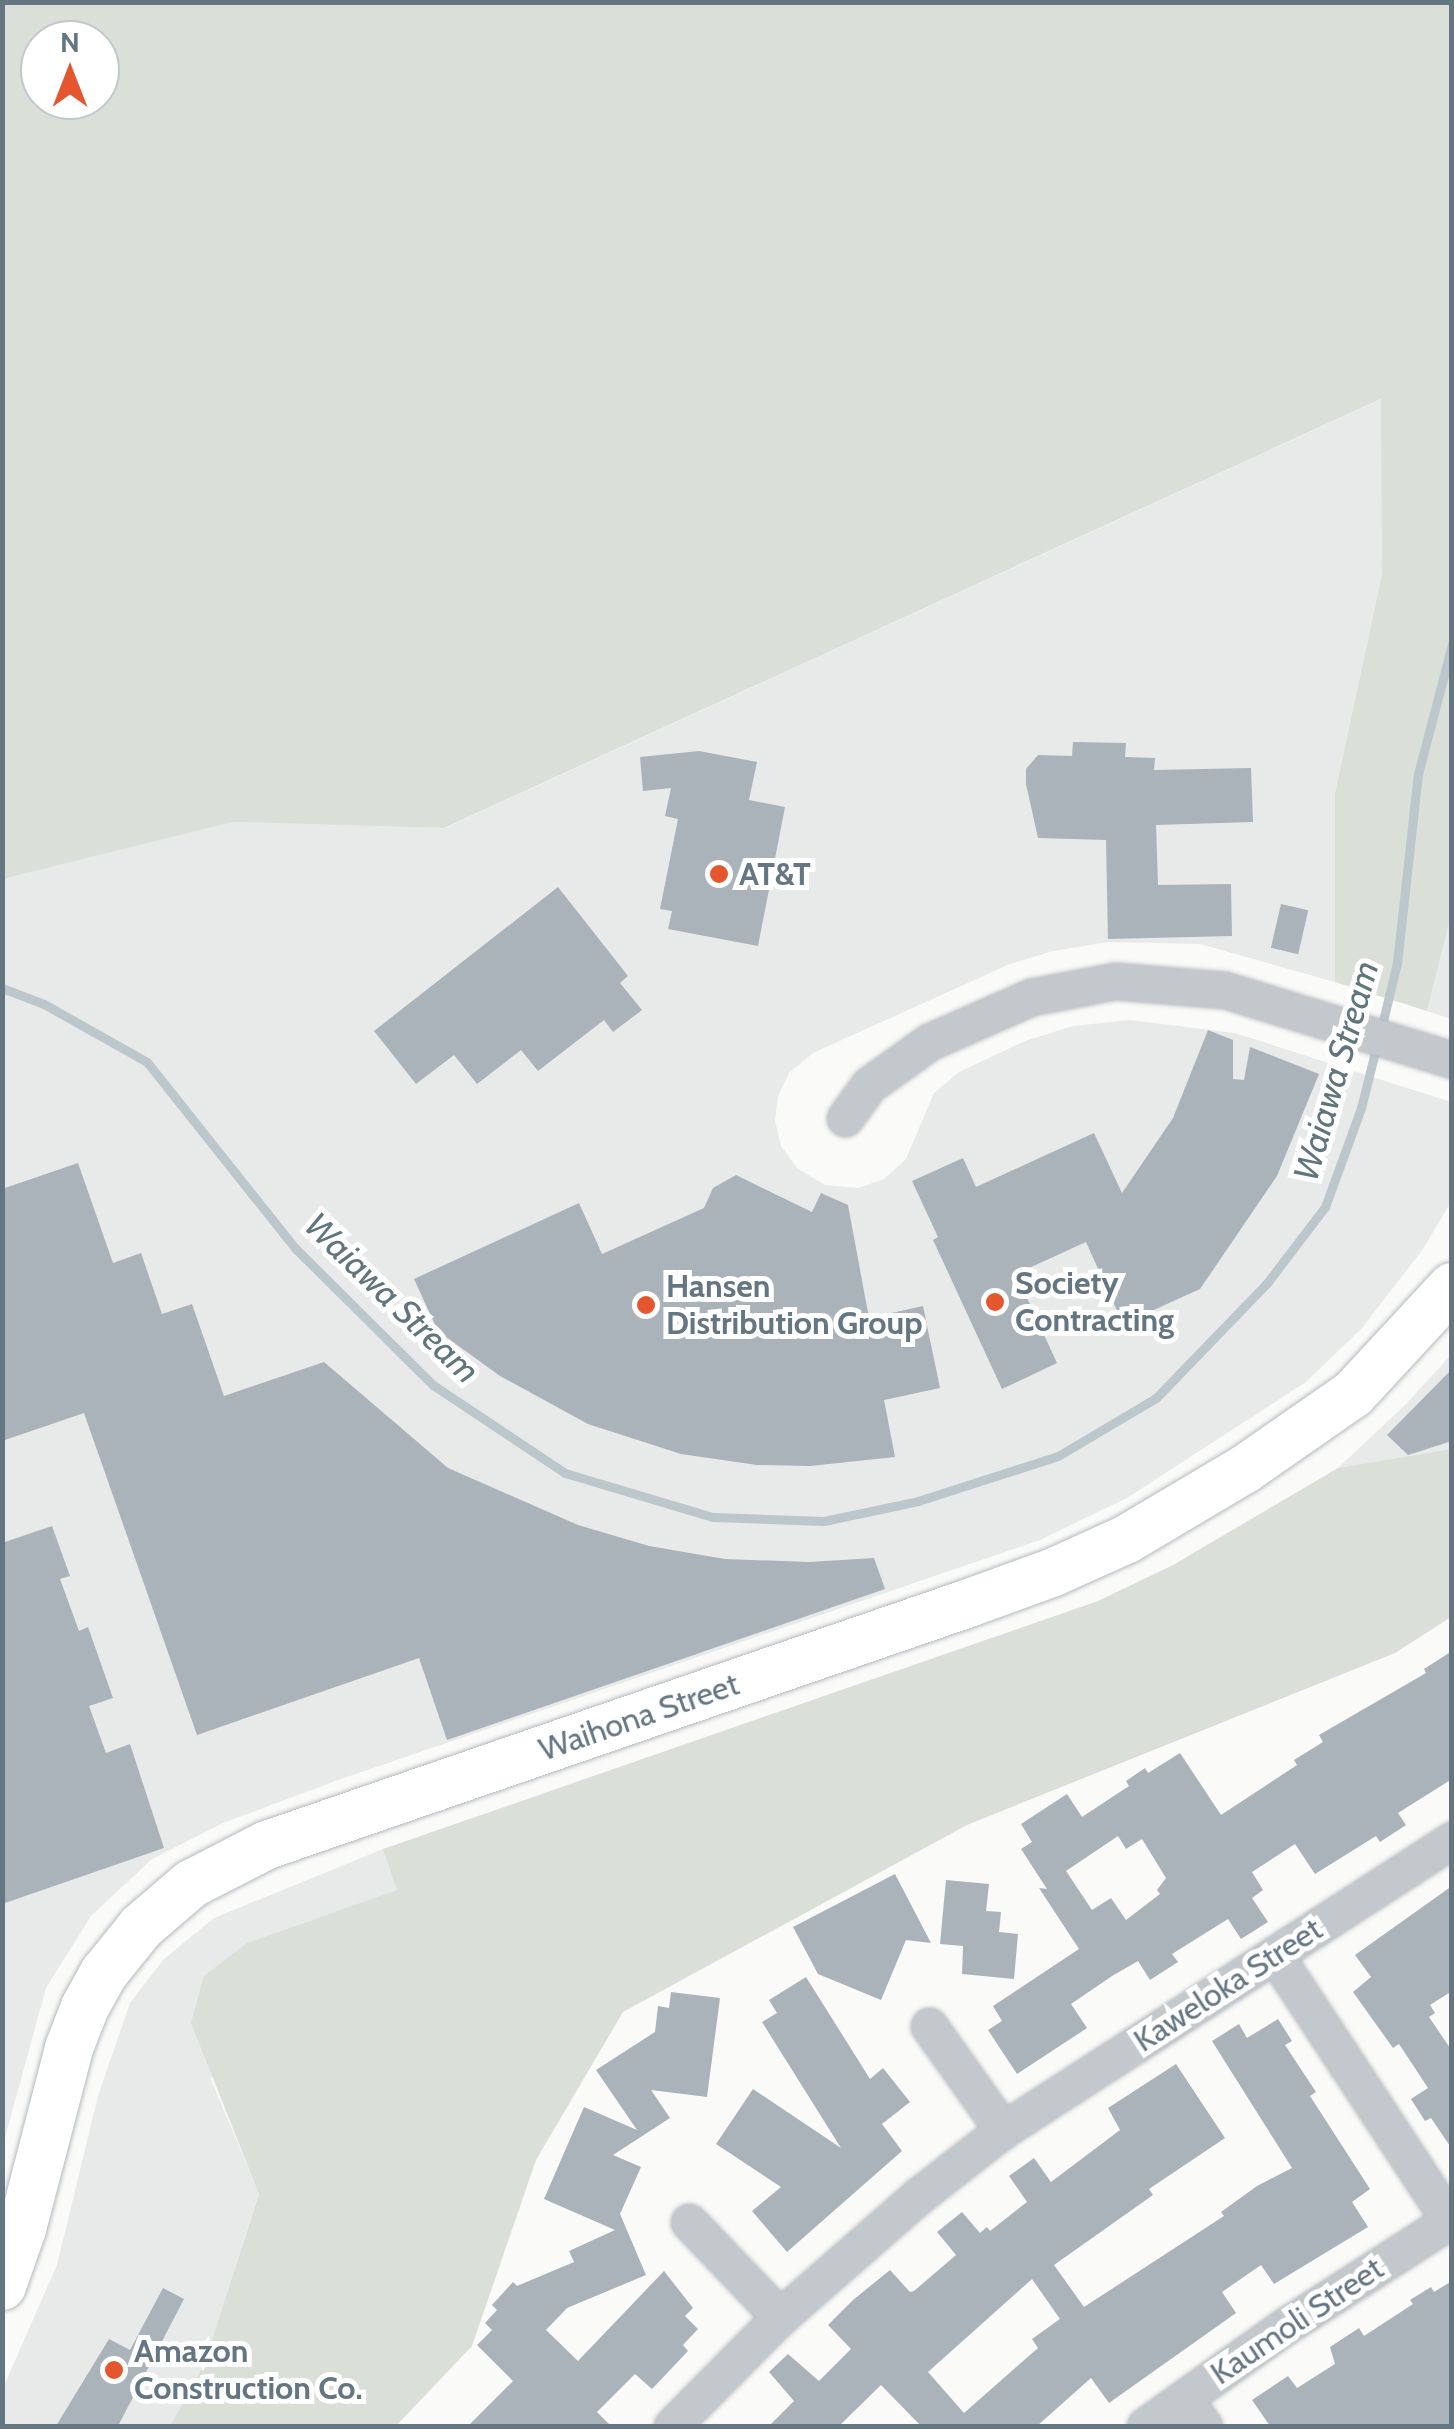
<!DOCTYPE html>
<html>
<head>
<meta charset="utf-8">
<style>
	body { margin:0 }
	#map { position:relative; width:1454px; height:2429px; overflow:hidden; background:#fafaf8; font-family:Cabin,sans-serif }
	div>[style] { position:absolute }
	.built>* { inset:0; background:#e8e9e9 }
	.green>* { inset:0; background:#dadfd7 }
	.stream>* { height:9px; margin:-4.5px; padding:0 4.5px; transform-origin:4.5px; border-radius:4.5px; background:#bbc7cb }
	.building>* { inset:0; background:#aab3b9; transform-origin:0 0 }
	.roads { filter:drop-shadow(0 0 2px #b3babf) drop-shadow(0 0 2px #b3babf) }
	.street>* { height:35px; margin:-17.5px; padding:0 17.5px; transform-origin:17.5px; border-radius:17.5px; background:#c3c8cc }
	.secondary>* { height:48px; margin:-24px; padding:0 24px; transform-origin:24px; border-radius:24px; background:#fff }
	.dots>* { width:28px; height:28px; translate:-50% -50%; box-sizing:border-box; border:5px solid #fff; border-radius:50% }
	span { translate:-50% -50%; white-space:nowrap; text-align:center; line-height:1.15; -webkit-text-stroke:10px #fff; paint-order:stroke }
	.poi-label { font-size:32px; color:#657683; font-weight:700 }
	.left { translate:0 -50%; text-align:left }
	.street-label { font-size:32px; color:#657683 }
	.water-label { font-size:35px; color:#60757c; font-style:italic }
	.frame { position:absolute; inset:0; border:5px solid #657683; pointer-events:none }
	.north { position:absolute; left:20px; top:20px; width:100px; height:100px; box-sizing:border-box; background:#fff; border:2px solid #c1c8cd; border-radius:50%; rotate:0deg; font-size:28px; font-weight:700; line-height:40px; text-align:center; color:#657683 }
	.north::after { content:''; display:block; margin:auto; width:35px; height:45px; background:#e4572e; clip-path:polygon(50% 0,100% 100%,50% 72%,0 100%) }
</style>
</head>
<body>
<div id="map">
	<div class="built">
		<i style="clip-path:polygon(1382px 399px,1382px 574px,1335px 793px,1335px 982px,1200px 944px,1108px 942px,1053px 951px,1010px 964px,813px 1053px,789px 1073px,778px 1096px,775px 1121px,781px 1146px,797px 1168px,825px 1185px,858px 1188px,884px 1179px,906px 1159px,934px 1093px,959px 1072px,1025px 1041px,1073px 1026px,1130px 1020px,1235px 1033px,1451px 1102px,1451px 1202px,1423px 1249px,1362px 1328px,1306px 1382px,1127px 1498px,1040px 1540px,341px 1779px,223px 1823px,152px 1859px,91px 1916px,46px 1988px,3px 2145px,3px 879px,233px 822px,445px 828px)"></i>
		<i style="clip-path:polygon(1451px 911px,1451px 1019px,1427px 1011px)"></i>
		<i style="clip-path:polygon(1451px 1355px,1451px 1449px,1338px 1468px,1406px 1404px)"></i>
		<i style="clip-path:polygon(383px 1849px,398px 1890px,247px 1943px,211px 2080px,259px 2193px,204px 2364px,170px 2426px,3px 2426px,3px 2388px,57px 2265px,98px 2096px,130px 2003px,163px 1960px,214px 1918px)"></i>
	</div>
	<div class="green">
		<i style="clip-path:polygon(evenodd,2px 3px,1451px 3px,1452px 911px,1427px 1011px,1335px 982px,1335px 793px,1382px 574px,1381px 399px,444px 828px,233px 822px,3px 879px,2px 3px,40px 40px,100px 40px,100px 100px,40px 100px,40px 40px)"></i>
		<i style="clip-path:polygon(1451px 1449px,1451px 1617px,1395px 1653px,967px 1825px,623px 2012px,536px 2160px,472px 2346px,396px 2426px,170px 2426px,204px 2364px,259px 2194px,191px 2023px,204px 1976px,247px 1943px,397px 1890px,383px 1849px,1098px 1601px,1173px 1565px,1338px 1468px)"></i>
	</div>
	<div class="stream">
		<i style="left:2px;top:988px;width:45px;rotate:20.9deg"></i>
		<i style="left:44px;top:1004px;width:118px;rotate:29.4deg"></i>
		<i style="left:147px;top:1062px;width:239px;rotate:51.5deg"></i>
		<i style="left:296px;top:1249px;width:193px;rotate:44.8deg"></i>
		<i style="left:433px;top:1385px;width:159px;rotate:33.7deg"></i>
		<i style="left:565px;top:1473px;width:154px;rotate:16.6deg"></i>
		<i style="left:713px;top:1517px;width:111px;rotate:2.1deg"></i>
		<i style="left:824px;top:1521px;width:96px;rotate:-12deg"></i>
		<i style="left:918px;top:1501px;width:147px;rotate:-17.8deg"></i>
		<i style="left:1058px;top:1456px;width:114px;rotate:-30.6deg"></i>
		<i style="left:1156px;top:1398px;width:160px;rotate:-46deg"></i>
		<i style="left:1267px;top:1283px;width:96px;rotate:-52.7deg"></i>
		<i style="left:1325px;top:1207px;width:105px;rotate:-70deg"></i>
		<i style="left:1361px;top:1108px;width:66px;rotate:-76deg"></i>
		<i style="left:1381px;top:1029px;width:68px;rotate:-76.4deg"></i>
		<i style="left:1397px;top:963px;width:190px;rotate:-83.7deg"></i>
		<i style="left:1418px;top:774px;width:134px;rotate:-75.3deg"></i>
	</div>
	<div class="building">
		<i style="clip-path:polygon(1073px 742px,1126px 743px,1125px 757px,1155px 758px,1154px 770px,1251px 768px,1253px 822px,1156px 825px,1158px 885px,1231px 884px,1232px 936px,1108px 939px,1106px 840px,1038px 838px,1026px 784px,1026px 769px,1038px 755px,1072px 756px)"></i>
		<i style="clip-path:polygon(699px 751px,757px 762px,749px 800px,785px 807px,758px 946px,668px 929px,672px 911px,660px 909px,678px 819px,665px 816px,671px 788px,643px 791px,640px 757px)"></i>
		<i style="clip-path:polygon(558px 887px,628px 976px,620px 983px,642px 1010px,613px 1032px,604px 1020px,538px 1071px,521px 1050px,477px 1084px,454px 1055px,416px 1084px,374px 1031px)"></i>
		<i style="left:1281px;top:904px;width:28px;height:45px;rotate:13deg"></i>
		<i style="clip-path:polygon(1208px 1030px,1233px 1040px,1233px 1079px,1244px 1080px,1250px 1047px,1319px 1074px,1277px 1176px,1200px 1289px,1123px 1324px,1086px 1242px,1016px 1274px,1057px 1363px,1002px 1389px,933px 1240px,938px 1237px,912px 1181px,963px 1158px,976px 1187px,1094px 1133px,1122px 1193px,1173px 1118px)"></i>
		<i style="clip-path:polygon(78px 1163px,113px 1263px,141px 1253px,162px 1314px,192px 1304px,224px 1396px,324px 1362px,448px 1468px,578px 1525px,649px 1546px,725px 1559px,810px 1562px,874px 1558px,885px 1589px,447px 1740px,419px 1658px,197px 1735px,84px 1413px,2px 1441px,2px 1189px)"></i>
		<i style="clip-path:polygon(736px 1175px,812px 1212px,821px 1193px,848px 1205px,869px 1318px,923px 1306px,940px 1388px,884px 1400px,895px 1457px,810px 1466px,757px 1465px,681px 1454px,588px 1424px,500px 1376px,438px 1331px,414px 1279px,579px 1203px,602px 1254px,704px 1208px,713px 1188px)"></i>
		<i style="clip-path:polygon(1452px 1369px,1452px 1441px,1408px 1455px,1387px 1435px)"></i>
		<i style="clip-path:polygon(52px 1526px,70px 1576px,60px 1579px,79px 1631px,88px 1627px,113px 1698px,89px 1706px,106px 1753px,130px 1744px,164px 1848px,2px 1904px,2px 1543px)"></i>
		<i style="clip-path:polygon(evenodd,1452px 1651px,1452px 1779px,1398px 1813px,1406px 1825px,1380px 1842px,1376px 1836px,1315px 1874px,1295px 1844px,1252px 1872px,1263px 1890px,1252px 1898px,1268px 1922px,1241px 1939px,1228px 1919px,1172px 1954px,1178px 1962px,1150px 1980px,1138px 1961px,1112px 1976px,1071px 2004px,1087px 2028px,1017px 2074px,988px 2030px,1002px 2021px,993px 2006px,1079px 1949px,1039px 1888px,1047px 1889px,1021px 1849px,1032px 1842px,1021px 1824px,1067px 1794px,1082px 1817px,1129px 1786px,1126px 1781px,1145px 1768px,1148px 1773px,1180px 1753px,1221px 1815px,1297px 1765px,1294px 1760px,1323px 1742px,1319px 1735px,1426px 1673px,1424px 1669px,1452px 1651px,1118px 1836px,1126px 1849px,1142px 1839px,1166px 1878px,1157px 1890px,1160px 1894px,1126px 1920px,1111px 1898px,1092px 1910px,1066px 1871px,1118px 1836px)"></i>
		<i style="clip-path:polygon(895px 1874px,931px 1943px,906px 1940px,881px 2000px,818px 1974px,793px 1927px)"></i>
		<i style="clip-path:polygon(946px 1880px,989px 1884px,986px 1911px,1001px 1912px,999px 1932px,1018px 1934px,1014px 1979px,962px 1974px,963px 1946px,940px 1944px)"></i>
		<i style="clip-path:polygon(1452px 1886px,1452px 1991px,1430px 2005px,1435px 2013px,1429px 2017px,1452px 2051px,1452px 2149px,1431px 2118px,1425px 2121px,1411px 2099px,1428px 2088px,1399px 2044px,1393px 2048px,1353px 1992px,1371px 1977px,1355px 1955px)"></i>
		<i style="clip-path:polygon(806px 1977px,870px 2079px,883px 2068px,910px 2102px,882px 2124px,902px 2151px,787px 2252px,752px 2211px,781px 2187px,716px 2144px,753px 2089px,841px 2148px,762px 2022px,777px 2013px,769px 2000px)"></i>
		<i style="clip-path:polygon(671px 1992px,720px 1998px,707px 2097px,651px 2090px,670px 2118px,613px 2155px,641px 2167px,620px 2214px,646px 2275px,567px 2308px,546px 2330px,578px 2361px,664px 2271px,693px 2308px,685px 2316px,698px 2329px,683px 2345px,688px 2351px,652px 2389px,635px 2374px,597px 2412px,611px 2426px,468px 2426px,513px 2381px,477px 2345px,492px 2330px,485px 2323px,497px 2310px,492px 2305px,513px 2282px,517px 2286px,574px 2262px,569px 2251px,615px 2230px,544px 2199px,584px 2107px,637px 2130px,596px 2070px,655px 2032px,658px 2006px,669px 2008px)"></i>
		<i style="clip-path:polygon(evenodd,1278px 2019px,1292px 2041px,1285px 2045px,1316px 2092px,1310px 2096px,1370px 2189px,1352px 2202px,1368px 2227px,1274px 2284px,1261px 2265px,1222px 2292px,1236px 2313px,1109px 2403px,1091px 2378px,1037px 2426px,921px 2426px,881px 2385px,839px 2426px,769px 2426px,794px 2401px,769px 2372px,788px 2354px,819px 2381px,851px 2349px,828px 2325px,853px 2300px,890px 2270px,910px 2292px,914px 2291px,956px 2255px,937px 2232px,962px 2212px,980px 2233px,987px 2227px,990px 2231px,1027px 2202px,1009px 2176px,1034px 2158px,1051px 2182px,1120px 2130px,1108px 2108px,1176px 2064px,1225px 2138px,1149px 2189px,1153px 2195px,1054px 2265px,1084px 2307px,1224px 2216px,1221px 2212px,1257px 2186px,1292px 2168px,1212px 2041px,1239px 2024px,1247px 2038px,1278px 2019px,1032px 2279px,1060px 2319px,1032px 2339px,1038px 2348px,964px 2413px,928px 2372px,1032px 2279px)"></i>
		<i style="clip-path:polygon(1452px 2281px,1452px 2426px,1270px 2426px,1252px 2400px,1288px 2376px,1297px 2388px,1335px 2364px,1330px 2347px,1359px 2328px,1364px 2336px,1413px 2304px,1410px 2300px,1431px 2287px,1434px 2292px)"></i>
		<i style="clip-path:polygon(163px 2288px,184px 2299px,118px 2426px,56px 2426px,109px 2339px,130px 2350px)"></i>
	</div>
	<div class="roads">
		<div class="street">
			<i style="left:845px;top:1118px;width:41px;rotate:-54deg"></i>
			<i style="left:869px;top:1085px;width:74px;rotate:-35.6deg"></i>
			<i style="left:929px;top:1042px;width:111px;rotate:-23.8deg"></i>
			<i style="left:1031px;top:997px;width:86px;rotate:-10.8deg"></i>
			<i style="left:1115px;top:981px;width:110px;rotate:4.7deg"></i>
			<i style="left:1225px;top:990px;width:238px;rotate:17.1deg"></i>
			<i style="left:1275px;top:1955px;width:322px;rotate:56.7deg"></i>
			<i style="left:929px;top:2026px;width:128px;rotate:54.6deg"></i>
			<i style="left:689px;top:2222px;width:132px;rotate:46.2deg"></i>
			<i style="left:1183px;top:2399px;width:34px;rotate:52deg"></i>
			<i style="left:672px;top:2426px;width:153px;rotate:-45.3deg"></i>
			<i style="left:780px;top:2317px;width:182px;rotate:-41.2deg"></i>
			<i style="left:917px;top:2197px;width:109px;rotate:-37.9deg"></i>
			<i style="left:1003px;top:2130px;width:535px;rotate:-32.86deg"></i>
			<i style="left:1145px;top:2426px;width:171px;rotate:-35.5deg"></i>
			<i style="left:1284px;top:2327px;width:200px;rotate:-32.7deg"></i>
		</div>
		<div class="secondary">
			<i style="left:2px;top:2286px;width:60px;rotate:-70.7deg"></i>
			<i style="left:22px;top:2229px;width:187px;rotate:-75.4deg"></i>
			<i style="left:69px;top:2048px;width:44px;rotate:-68.7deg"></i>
			<i style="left:85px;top:2007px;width:39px;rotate:-61deg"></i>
			<i style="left:104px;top:1973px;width:59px;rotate:-51.2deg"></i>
			<i style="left:141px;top:1927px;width:66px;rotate:-40.7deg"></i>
			<i style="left:191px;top:1884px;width:85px;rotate:-27.2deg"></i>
			<i style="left:267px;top:1845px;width:743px;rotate:-19.02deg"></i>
			<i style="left:969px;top:1603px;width:90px;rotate:-20deg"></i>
			<i style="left:1054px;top:1572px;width:80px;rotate:-24.3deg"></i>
			<i style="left:1127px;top:1539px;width:137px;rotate:-30.7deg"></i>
			<i style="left:1245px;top:1469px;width:131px;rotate:-34.8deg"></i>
			<i style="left:1353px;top:1394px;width:146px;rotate:-47.2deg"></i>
		</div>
	</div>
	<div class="dots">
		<i style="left:719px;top:874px;background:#e4572e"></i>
		<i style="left:995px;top:1302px;background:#e4572e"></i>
		<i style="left:646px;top:1305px;background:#e4572e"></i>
		<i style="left:114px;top:2370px;background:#e4572e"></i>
	</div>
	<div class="poi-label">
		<span class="left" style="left:739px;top:874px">AT&amp;T</span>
		<span class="left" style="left:1015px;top:1302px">Society<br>Contracting</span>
		<span class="left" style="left:666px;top:1305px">Hansen<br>Distribution Group</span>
		<span class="left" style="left:134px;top:2370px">Amazon<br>Construction Co.</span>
	</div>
	<div class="street-label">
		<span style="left:639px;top:1717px;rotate:-19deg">Waihona Street</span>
		<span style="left:1228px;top:1985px;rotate:-33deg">Kaweloka Street</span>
		<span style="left:1297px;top:2321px;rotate:-34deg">Kaumoli Street</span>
	</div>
	<div class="water-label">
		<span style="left:1336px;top:1071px;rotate:-74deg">Waiawa Stream</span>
		<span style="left:392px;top:1298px;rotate:44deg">Waiawa Stream</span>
	</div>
	<div class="frame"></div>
	<div class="north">N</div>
</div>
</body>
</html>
